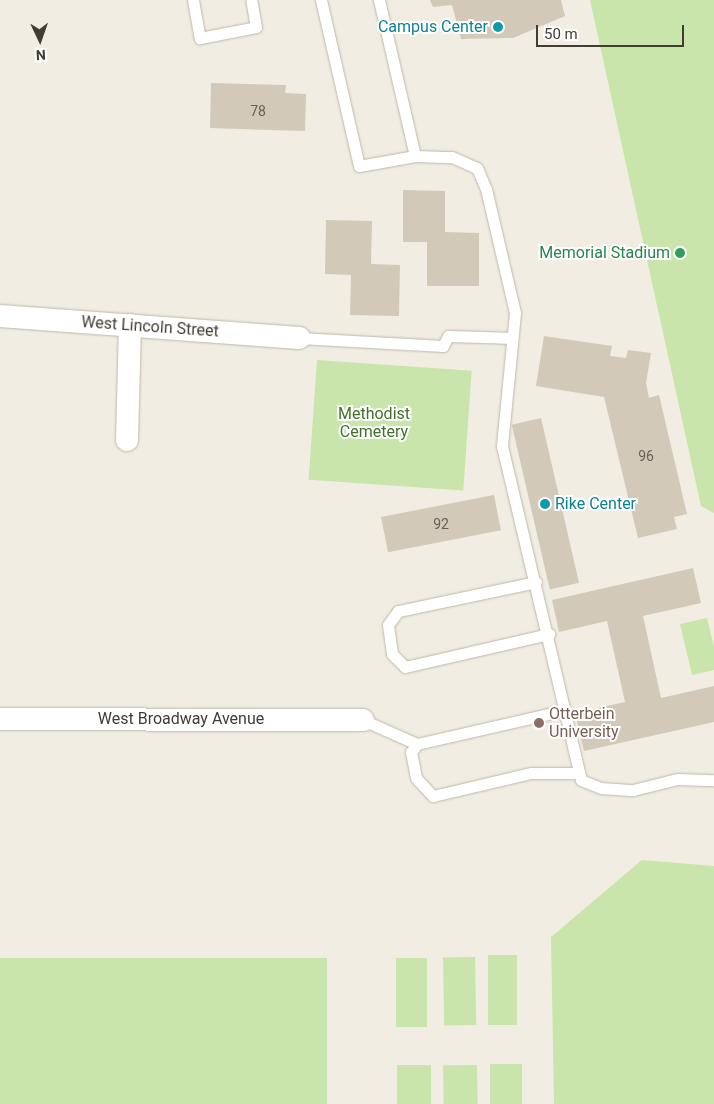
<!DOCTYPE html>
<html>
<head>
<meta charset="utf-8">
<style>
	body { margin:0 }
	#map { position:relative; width:714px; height:1104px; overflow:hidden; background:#f1ede2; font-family:Roboto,sans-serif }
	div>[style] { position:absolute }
	.green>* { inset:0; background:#c9e5ab; transform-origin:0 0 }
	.building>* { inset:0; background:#d2c9b8; transform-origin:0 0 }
	.roads { filter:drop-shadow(0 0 1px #bfb8a8) drop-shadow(0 0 1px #bfb8a8) }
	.service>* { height:11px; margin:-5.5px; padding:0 5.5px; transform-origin:5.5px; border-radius:5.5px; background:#fff }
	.minor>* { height:22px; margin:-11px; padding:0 11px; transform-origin:11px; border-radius:11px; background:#fff }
	.dots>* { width:14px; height:14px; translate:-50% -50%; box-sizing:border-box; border:2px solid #fff; border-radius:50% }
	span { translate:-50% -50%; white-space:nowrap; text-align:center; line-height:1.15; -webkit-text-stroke:4px #fff; paint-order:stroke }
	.number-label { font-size:14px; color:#666054 }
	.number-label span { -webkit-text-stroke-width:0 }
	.culture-label { font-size:16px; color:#0d838f }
	.right { translate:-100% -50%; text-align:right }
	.left { translate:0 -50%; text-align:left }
	.leisure-label { font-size:16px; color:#27864d }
	.street-label { font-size:16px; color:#423d33 }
	.park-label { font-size:16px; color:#417129 }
	.education-label { font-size:16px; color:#785e54 }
	.north { position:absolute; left:15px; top:15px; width:50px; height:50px; -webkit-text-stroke:4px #fff; paint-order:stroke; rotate:177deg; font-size:14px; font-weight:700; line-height:20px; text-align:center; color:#423d33 }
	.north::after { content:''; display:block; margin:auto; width:18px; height:22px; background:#423d33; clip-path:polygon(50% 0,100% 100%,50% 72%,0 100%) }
	.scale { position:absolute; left:536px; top:25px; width:148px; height:22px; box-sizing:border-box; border:2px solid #423d33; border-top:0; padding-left:6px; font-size:15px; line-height:18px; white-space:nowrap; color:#423d33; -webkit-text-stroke:4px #fff; paint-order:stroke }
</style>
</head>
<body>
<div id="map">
	<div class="green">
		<i style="clip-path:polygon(590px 0,714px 0,714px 513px,701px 506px)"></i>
		<i style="left:317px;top:360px;width:155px;height:120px;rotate:4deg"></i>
		<i style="clip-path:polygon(707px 618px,714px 647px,714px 670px,692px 675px,680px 624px)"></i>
		<i style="clip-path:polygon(642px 860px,714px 866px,714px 1104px,554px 1104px,551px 937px)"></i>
		<i style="left:488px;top:955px;width:29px;height:70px"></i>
		<i style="left:475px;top:957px;width:68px;height:32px;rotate:89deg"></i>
		<i style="left:327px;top:958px;width:146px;height:327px;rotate:90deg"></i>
		<i style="left:396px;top:958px;width:31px;height:69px"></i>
		<i style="left:522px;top:1064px;width:40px;height:32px;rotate:90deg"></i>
		<i style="left:397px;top:1065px;width:34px;height:39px"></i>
		<i style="left:477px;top:1065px;width:39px;height:34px;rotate:89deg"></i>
	</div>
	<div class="building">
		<i style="clip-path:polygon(430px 0,561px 0,565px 16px,513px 38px,461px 39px,452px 5px,433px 7px)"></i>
		<i style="clip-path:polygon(211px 83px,286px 85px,285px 93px,306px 94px,305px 131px,210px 128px)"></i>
		<i style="clip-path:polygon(403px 190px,445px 191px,445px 232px,479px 233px,479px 286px,427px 286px,427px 242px,403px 242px)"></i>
		<i style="clip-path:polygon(326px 220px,372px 221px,371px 264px,400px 265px,399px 316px,350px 315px,351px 275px,325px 274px)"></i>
		<i style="clip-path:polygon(544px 336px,612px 346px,610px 356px,626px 358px,628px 350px,651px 353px,646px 383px,649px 398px,659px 395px,687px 514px,674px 517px,677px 529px,638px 538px,604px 397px,536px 386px)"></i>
		<i style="left:541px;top:418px;width:169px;height:30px;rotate:77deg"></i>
		<i style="left:494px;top:495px;width:36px;height:115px;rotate:79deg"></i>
		<i style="clip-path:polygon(693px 568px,701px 603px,643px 616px,661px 698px,714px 686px,714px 722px,584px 751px,575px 713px,625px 702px,607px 621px,559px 632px,552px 600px)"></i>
	</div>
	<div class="roads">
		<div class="service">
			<i style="left:193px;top:0;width:39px;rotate:80deg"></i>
			<i style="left:200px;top:38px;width:57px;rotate:-11.1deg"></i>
			<i style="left:256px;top:27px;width:27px;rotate:-100deg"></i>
			<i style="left:321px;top:0;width:170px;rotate:77.1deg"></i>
			<i style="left:359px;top:166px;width:57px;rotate:-10.1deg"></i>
			<i style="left:379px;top:0;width:160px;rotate:77deg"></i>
			<i style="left:415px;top:156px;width:37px;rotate:2deg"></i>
			<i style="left:452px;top:157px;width:27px;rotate:24deg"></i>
			<i style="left:477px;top:168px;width:23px;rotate:67deg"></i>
			<i style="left:486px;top:189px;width:127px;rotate:76.8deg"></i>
			<i style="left:515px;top:313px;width:134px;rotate:95.6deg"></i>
			<i style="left:502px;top:446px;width:343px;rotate:76.7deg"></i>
			<i style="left:581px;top:780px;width:22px;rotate:22deg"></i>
			<i style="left:601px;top:788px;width:32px;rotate:4deg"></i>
			<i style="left:633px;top:790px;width:45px;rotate:-14deg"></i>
			<i style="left:677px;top:779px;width:37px;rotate:2deg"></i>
			<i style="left:299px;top:338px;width:144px;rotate:3.2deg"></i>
			<i style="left:443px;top:346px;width:11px;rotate:-63deg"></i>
			<i style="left:448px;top:336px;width:64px;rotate:1.8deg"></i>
			<i style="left:536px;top:582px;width:141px;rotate:168.1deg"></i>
			<i style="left:398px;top:611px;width:17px;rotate:126deg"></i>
			<i style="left:388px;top:625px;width:29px;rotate:82deg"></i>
			<i style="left:392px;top:654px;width:18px;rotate:45deg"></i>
			<i style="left:405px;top:667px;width:148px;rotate:-12.9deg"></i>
			<i style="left:363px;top:720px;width:59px;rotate:24deg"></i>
			<i style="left:417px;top:744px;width:10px;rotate:127deg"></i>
			<i style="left:411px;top:752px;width:26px;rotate:79deg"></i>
			<i style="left:416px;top:778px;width:25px;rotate:47deg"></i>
			<i style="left:433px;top:796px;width:101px;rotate:-13.2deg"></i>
			<i style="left:531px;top:773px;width:48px"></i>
			<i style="left:417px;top:744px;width:152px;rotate:-12.9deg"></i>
		</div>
		<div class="minor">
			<i style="left:0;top:316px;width:300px;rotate:4.2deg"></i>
			<i style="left:127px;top:440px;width:115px;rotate:-88.5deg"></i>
			<i style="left:0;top:719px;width:363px;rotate:0.2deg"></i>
		</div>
	</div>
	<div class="dots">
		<i style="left:498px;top:27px;background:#0f9aa8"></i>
		<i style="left:680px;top:253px;background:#2e9e5b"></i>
		<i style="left:545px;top:504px;background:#0f9aa8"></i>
		<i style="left:539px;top:723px;background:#8d6e63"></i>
	</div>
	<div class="number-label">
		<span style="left:258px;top:111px">78</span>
		<span style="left:646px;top:456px">96</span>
		<span style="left:441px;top:524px">92</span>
	</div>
	<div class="culture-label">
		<span class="right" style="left:488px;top:27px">Campus Center</span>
		<span class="left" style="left:555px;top:504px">Rike Center</span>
	</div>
	<div class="leisure-label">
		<span class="right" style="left:670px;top:253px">Memorial Stadium</span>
	</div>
	<div class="street-label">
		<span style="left:150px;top:327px;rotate:4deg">West Lincoln Street</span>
		<span style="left:181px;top:719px">West Broadway Avenue</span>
	</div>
	<div class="park-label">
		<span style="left:374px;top:423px">Methodist<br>Cemetery</span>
	</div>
	<div class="education-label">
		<span class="left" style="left:549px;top:723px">Otterbein<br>University</span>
	</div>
	<div class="north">N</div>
	<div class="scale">50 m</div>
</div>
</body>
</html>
